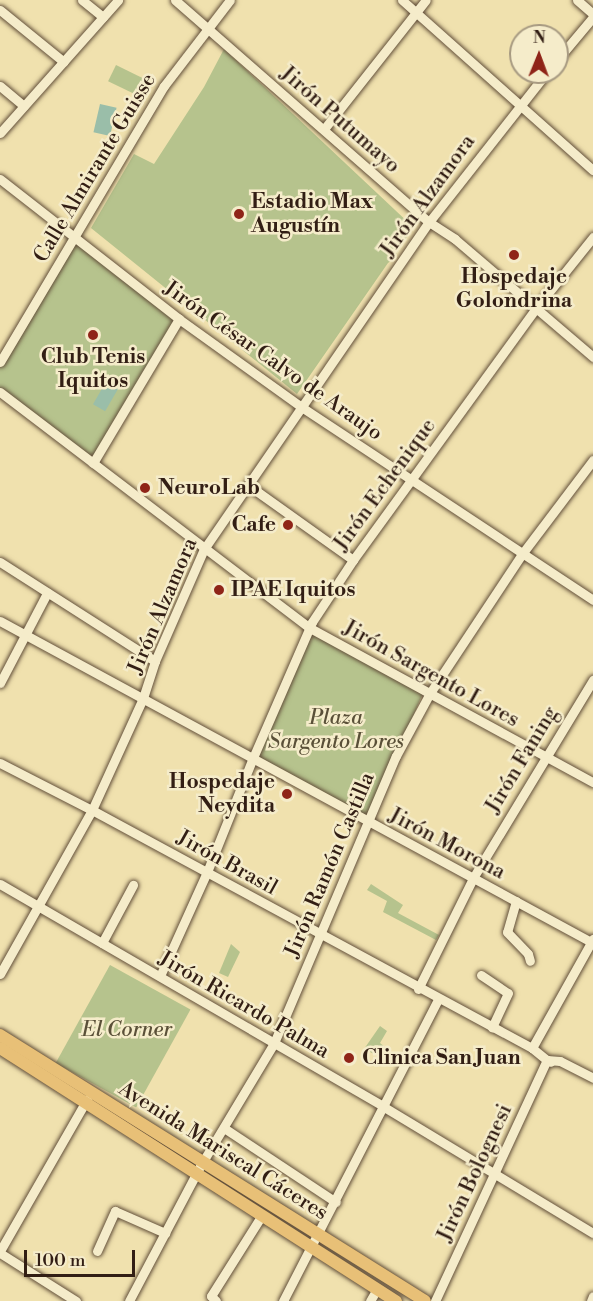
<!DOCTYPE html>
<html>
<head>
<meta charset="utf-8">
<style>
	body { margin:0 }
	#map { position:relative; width:593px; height:1301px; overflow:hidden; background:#f0e1ae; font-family:"Libre Bodoni",serif }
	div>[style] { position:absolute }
	.green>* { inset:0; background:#b6c38d; transform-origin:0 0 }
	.water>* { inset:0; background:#9abea9; transform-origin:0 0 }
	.roads { filter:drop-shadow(0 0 2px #624f3a) drop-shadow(0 0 2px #624f3a) }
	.minor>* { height:9px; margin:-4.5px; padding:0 4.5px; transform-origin:4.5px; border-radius:4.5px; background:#f5ecca }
	.major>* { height:12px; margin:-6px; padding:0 6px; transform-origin:6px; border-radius:6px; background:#e8c077 }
	.dots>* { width:16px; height:16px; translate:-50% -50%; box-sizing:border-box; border:3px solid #f5ecca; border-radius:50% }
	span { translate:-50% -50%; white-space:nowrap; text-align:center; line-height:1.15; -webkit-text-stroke:5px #f5ecca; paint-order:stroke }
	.street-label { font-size:21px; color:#321e14 }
	.poi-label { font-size:21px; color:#321e14; font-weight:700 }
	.left { translate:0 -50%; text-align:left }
	.right { translate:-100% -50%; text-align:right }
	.park-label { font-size:21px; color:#5a5038; font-style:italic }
	.north { position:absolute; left:509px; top:24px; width:60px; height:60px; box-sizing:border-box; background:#f5ecca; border:2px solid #a79a81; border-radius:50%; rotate:1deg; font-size:16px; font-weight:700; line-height:24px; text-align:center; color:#321e14 }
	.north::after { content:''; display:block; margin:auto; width:21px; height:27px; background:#8f2418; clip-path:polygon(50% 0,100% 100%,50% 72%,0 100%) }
	.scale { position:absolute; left:24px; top:1250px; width:111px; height:27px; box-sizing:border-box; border:3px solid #321e14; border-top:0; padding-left:8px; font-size:18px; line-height:21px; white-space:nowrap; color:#321e14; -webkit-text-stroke:4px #f5ecca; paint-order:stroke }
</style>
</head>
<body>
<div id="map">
	<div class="green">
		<i style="clip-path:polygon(224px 49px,412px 226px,416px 222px,393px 259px,388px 263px,297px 394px,91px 228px,134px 154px,154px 164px,204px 87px)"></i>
		<i style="left:116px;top:65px;width:30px;height:18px;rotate:26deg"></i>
		<i style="clip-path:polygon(75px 235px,179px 319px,93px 463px,0 392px,0 362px)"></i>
		<i style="clip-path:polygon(310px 628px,424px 690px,369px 822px,252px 760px)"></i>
		<i style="clip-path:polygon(371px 884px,403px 905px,398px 913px,439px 935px,436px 940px,383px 912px,387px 901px,367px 890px)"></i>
		<i style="clip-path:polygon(231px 944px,240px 952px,228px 977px,219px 973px)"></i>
		<i style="left:110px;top:965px;width:92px;height:112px;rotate:29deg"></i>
		<i style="clip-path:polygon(380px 1026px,387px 1031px,380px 1043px,385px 1047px,378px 1056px,364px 1049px)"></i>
	</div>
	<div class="water">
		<i style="left:100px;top:104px;width:17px;height:29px;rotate:13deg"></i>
		<i style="left:107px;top:380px;width:14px;height:28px;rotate:30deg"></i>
	</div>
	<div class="roads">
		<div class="minor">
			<i style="left:82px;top:0;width:27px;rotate:39deg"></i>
			<i style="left:175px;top:0;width:337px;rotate:41.2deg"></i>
			<i style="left:429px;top:222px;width:31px;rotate:33deg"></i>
			<i style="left:455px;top:239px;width:182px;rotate:40.5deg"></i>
			<i style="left:402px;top:0;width:256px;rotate:41.7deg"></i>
			<i style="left:577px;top:0;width:21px;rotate:41deg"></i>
			<i style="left:0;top:10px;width:82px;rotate:39.1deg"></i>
			<i style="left:557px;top:60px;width:56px;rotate:-50.1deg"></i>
			<i style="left:0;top:86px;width:31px;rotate:40deg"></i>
			<i style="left:324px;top:129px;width:164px;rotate:-51.7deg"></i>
			<i style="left:0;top:133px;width:178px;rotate:-48.4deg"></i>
			<i style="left:0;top:179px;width:227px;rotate:38deg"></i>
			<i style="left:179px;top:319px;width:153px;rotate:35.7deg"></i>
			<i style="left:303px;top:408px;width:348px;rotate:33.5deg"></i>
			<i style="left:0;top:362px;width:321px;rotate:-59.3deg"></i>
			<i style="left:164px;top:86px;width:108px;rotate:-52.5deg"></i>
			<i style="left:0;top:392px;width:390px;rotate:37.3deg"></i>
			<i style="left:310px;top:628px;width:322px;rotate:28.6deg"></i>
			<i style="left:93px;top:463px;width:168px;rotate:-59.2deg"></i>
			<i style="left:248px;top:485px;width:129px;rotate:35.5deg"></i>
			<i style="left:0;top:562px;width:184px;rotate:32.6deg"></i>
			<i style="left:0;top:621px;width:675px;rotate:28.5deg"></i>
			<i style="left:0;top:683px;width:102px;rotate:-62.4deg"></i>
			<i style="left:0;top:763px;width:103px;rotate:27.1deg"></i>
			<i style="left:92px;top:810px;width:500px;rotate:28.41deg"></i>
			<i style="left:532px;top:1048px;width:19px;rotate:39deg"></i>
			<i style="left:547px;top:1060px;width:13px;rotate:4deg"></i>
			<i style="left:560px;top:1061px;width:37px;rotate:27deg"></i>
			<i style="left:0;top:884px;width:444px;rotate:30.1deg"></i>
			<i style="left:384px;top:1107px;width:244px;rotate:31.1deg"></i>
			<i style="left:516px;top:901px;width:32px;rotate:106deg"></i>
			<i style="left:507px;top:932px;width:30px;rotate:46deg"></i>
			<i style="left:528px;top:954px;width:7px;rotate:74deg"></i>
			<i style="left:102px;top:943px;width:66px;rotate:-61.9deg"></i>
			<i style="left:0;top:974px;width:188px;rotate:-60.7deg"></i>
			<i style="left:92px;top:810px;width:123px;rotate:-65.5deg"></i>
			<i style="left:143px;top:698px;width:39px;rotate:-72deg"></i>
			<i style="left:155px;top:661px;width:122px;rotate:-66.4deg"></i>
			<i style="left:204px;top:549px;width:397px;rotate:-55.5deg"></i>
			<i style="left:429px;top:222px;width:191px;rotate:-51.8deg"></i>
			<i style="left:481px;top:975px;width:32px;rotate:34deg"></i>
			<i style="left:508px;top:993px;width:38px;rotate:115deg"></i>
			<i style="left:160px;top:976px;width:114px;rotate:-65.7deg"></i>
			<i style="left:207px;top:872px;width:121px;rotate:-68.1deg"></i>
			<i style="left:252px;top:760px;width:150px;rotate:-66.5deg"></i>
			<i style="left:312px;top:622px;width:74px;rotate:-56.5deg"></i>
			<i style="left:353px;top:560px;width:313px;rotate:-54deg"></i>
			<i style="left:537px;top:307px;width:90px;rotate:-51.3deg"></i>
			<i style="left:418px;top:989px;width:124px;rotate:-63.6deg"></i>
			<i style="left:473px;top:878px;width:232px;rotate:-58.8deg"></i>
			<i style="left:532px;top:1048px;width:125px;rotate:-60.8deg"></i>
			<i style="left:224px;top:1128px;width:134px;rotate:33.5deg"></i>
			<i style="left:0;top:1251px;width:175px;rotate:-60.2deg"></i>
			<i style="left:97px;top:1251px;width:44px;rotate:-65.8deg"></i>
			<i style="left:115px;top:1211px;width:55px;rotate:23.7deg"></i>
			<i style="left:0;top:1253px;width:90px;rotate:32.3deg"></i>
			<i style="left:129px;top:1301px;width:150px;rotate:-62.2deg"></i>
			<i style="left:199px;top:1168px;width:146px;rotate:-59deg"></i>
			<i style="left:274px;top:1043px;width:312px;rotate:-67deg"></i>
			<i style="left:396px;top:756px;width:72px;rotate:-61.6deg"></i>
			<i style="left:430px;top:693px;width:167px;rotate:-56.5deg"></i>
			<i style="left:522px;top:554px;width:118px;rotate:-52.9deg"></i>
			<i style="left:216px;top:1301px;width:7px;rotate:-135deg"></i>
			<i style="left:211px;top:1296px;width:96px;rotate:-57.8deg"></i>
			<i style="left:283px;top:1301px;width:339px;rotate:-62.8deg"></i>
			<i style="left:370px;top:1301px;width:14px;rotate:-60deg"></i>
			<i style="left:435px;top:1301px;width:266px;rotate:-65.1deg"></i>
			<i style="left:547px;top:1060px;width:4px;rotate:27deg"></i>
			<i style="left:591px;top:1301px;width:5px;rotate:-68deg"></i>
		</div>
		<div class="major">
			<i style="left:0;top:1035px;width:501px;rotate:32.04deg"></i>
			<i style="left:0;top:1048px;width:470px;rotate:32.6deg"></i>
		</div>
	</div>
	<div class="dots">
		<i style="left:239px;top:214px;background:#8f2418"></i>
		<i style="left:514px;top:255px;background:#8f2418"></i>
		<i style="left:93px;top:335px;background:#8f2418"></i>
		<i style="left:145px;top:488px;background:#8f2418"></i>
		<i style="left:288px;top:525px;background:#8f2418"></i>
		<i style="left:219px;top:590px;background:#8f2418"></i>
		<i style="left:287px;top:794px;background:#8f2418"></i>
		<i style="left:349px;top:1058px;background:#8f2418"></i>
	</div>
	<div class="street-label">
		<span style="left:340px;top:120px;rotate:41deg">Jirón Putumayo</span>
		<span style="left:95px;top:168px;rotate:-59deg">Calle Almirante Guisse</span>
		<span style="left:428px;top:196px;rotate:-54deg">Jirón Alzamora</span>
		<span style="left:273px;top:361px;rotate:35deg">Jirón César Calvo de Araujo</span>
		<span style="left:385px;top:485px;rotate:-54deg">Jirón Echenique</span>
		<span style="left:163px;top:606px;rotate:-67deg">Jirón Alzamora</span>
		<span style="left:431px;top:674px;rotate:29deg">Jirón Sargento Lores</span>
		<span style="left:522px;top:760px;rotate:-59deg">Jirón Faning</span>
		<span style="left:447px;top:844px;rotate:28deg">Jirón Morona</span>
		<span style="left:227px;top:863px;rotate:29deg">Jirón Brasil</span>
		<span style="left:330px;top:865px;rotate:-67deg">Jirón Ramón Castilla</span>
		<span style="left:244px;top:1005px;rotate:30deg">Jirón Ricardo Palma</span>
		<span style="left:223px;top:1151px;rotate:32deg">Avenida Mariscal Cáceres</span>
		<span style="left:475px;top:1173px;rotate:-65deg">Jirón Bolognesi</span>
	</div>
	<div class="poi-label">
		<span class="left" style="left:251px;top:214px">Estadio Max<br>Augustín</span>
		<span style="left:514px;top:289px">Hospedaje<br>Golondrina</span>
		<span style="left:93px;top:369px">Club Tenis<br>Iquitos</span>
		<span class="left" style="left:158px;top:488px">NeuroLab</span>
		<span class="right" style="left:276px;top:525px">Cafe</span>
		<span class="left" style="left:231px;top:590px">IPAE Iquitos</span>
		<span class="right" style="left:275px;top:794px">Hospedaje<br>Neydita</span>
		<span class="left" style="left:362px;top:1058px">Clinica San Juan</span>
	</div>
	<div class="park-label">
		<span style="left:336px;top:730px">Plaza<br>Sargento Lores</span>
		<span style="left:127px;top:1030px">El Corner</span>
	</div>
	<div class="north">N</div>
	<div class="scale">100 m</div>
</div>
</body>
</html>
